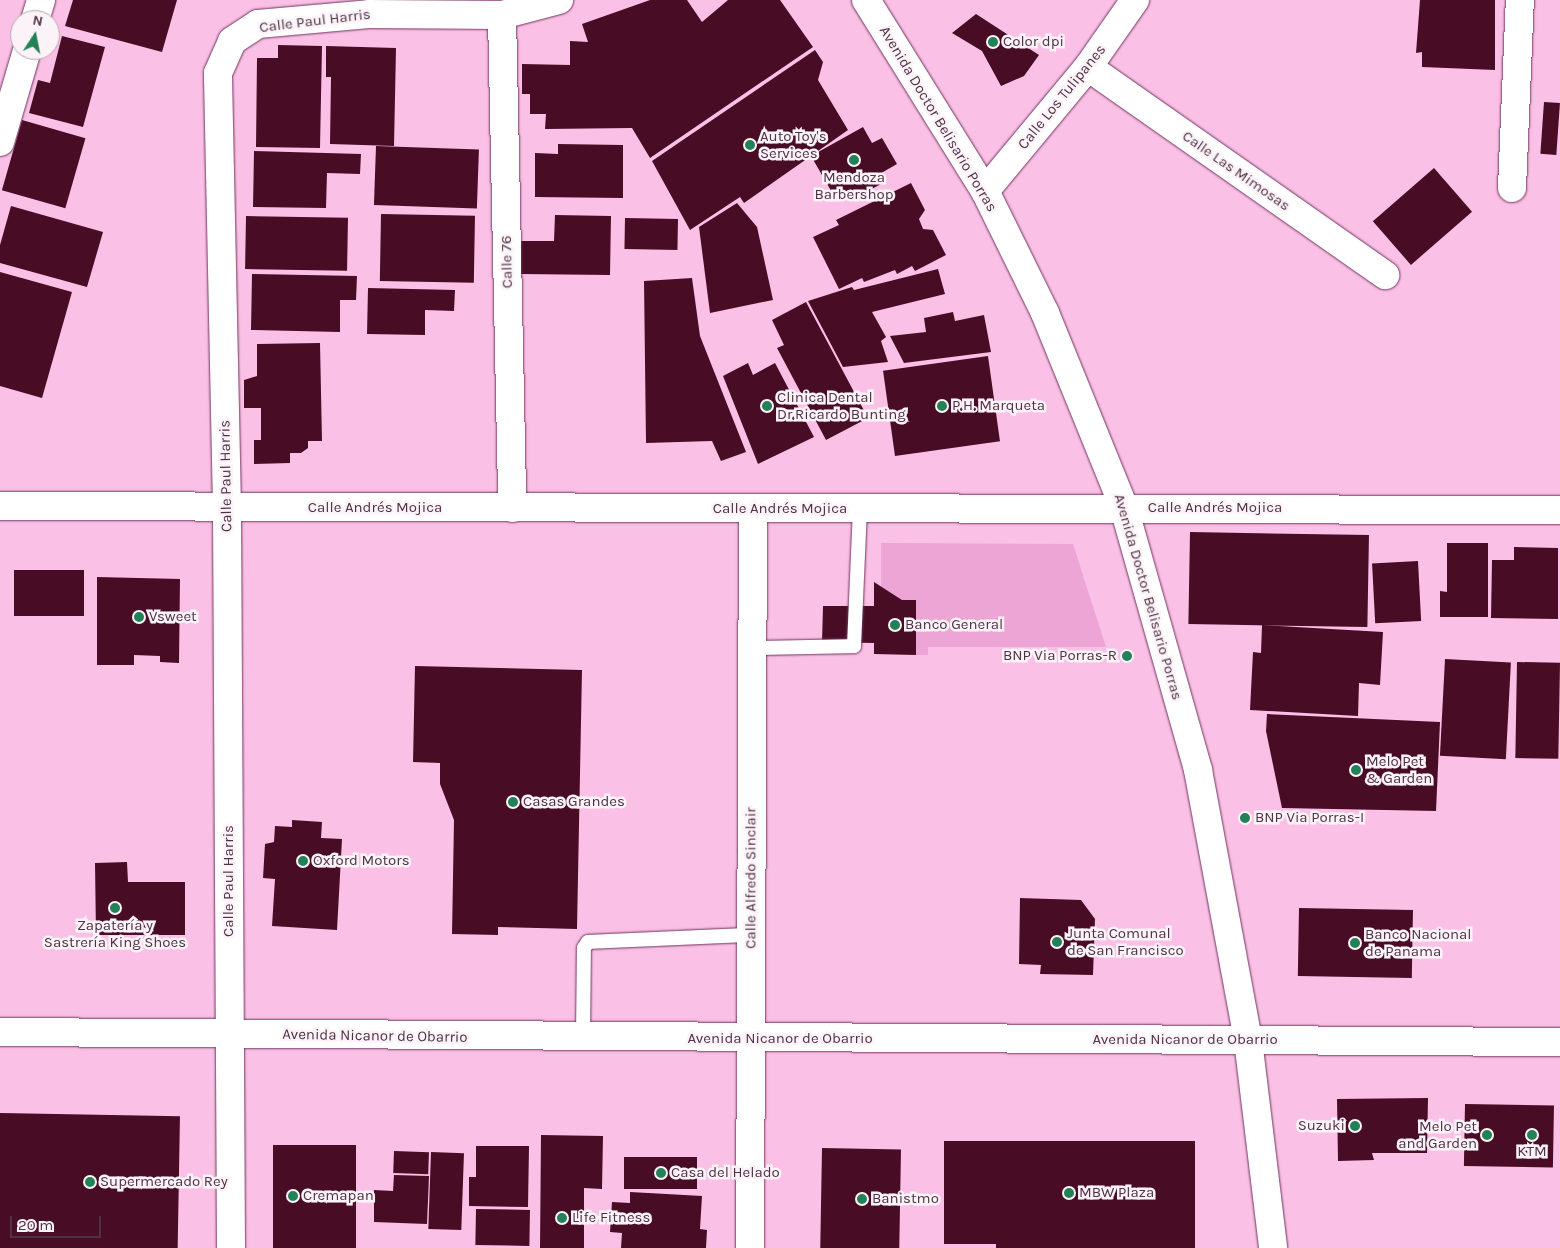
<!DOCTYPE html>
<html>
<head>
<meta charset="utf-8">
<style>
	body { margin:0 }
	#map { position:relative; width:1560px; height:1248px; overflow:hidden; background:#fbc0e6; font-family:Karla,sans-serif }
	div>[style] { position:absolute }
	.green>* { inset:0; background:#eca5d4 }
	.building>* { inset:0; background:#480c25; transform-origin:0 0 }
	.roads { filter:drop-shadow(0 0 1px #71345f) drop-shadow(0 0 1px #71345f) }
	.service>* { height:14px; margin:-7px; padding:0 7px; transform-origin:7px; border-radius:7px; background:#fff }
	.minor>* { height:28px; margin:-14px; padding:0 14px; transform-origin:14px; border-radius:14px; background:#fff }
	.tertiary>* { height:28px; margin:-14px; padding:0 14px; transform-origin:14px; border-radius:14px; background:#fff }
	.secondary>* { height:28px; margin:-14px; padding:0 14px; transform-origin:14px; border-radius:14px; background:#fff }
	.dots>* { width:14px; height:14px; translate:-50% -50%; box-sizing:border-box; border:2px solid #fbf3f8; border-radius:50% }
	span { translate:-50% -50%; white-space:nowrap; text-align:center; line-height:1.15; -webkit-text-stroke:5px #fbf3f8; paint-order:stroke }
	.street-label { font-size:15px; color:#4f3245 }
	.poi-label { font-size:15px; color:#4f3245 }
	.left { translate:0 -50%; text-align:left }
	.right { translate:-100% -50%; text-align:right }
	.north { position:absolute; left:10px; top:10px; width:50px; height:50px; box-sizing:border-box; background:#fbf3f8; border:1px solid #b6a6b0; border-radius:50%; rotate:11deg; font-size:14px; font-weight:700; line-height:20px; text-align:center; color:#4f3245 }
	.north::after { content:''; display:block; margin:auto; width:18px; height:22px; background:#238158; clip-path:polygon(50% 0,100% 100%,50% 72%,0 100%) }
	.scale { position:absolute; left:10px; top:1216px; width:91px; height:22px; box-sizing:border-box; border:2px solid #4f3245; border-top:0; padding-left:6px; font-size:15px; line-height:18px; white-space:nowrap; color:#4f3245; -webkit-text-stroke:4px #fbf3f8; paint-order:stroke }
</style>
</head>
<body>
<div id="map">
	<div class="green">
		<i style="clip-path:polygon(881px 543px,1073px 544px,1106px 647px,928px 647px,928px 655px,916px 655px,916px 600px,902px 600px,881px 587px)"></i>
	</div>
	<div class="building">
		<i style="clip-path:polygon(73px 0,177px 0,162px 52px,65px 26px)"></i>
		<i style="clip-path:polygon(650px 0,687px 0,702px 22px,728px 0,780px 0,813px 47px,650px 158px,632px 128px,545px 129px,546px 114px,530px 114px,530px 94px,522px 94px,522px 64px,570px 65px,570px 41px,588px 42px,582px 24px)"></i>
		<i style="clip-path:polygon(1420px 0,1495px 0,1495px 70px,1422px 67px,1422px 52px,1416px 53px)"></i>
		<i style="clip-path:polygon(976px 14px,1039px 55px,1024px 76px,1001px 86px,982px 51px,952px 33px)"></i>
		<i style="clip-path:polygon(62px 36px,105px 47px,83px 127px,29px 113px,38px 80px,50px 83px)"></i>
		<i style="clip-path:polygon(278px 45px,322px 46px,320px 148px,256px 147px,257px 58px,278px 58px)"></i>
		<i style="clip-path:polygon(326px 46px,396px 48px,394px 146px,330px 144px,331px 77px,326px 77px)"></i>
		<i style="clip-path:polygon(815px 50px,823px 62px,818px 80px,848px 130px,744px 203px,740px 197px,690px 230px,652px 161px)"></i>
		<i style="left:1544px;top:102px;width:16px;height:52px;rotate:4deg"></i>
		<i style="left:22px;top:120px;width:66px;height:73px;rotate:16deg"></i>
		<i style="clip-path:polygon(863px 127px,872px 143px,882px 138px,897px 164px,876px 176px,881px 184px,853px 199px,850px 193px,837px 201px,811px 156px)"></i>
		<i style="clip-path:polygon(558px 144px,623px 145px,623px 198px,535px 197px,535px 153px,558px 154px)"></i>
		<i style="left:376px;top:146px;width:103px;height:59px;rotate:2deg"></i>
		<i style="clip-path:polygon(254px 151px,361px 154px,360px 174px,327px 173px,326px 208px,253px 207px)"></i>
		<i style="left:1434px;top:168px;width:58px;height:81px;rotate:49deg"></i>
		<i style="clip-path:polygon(911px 183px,925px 210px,919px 219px,923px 229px,933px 230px,946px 255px,915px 271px,912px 266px,897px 274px,895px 270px,864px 282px,862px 278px,839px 289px,813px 237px,839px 225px,836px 220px)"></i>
		<i style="clip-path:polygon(737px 203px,757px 227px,773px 300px,710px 313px,699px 227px)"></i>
		<i style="clip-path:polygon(11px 206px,103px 232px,87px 287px,0 263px,0 245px)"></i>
		<i style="left:381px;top:214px;width:94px;height:67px;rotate:1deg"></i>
		<i style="clip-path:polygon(555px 215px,611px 216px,610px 275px,521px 274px,521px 241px,554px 241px)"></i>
		<i style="left:246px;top:216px;width:102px;height:53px;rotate:1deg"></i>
		<i style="left:625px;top:218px;width:53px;height:31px;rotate:1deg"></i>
		<i style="clip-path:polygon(938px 269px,945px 294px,872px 312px,886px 337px,881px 341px,888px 362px,843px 367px,808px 301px,852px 287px,854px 290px)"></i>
		<i style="clip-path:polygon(0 272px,72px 292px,42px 398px,0 386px)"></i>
		<i style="clip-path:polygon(252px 274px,357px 276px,356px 300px,340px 300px,340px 332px,251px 330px)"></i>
		<i style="clip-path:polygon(692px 278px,700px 336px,746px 452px,721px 461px,712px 441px,646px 443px,644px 281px)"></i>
		<i style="clip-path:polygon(368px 288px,455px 290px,454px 311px,425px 310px,425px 335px,367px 334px)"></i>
		<i style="clip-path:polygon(806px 302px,868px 418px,826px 440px,777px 348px,784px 345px,772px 320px)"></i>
		<i style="clip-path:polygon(953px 312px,955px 321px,984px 315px,991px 352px,904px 363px,890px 336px,926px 332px,924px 318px)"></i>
		<i style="clip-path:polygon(320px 343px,322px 441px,308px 441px,308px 448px,301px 453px,290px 453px,290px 463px,254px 464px,254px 440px,261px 440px,261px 408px,244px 408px,244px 380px,257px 376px,257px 344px)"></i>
		<i style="left:988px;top:356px;width:86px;height:106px;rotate:82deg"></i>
		<i style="clip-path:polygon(748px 363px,753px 375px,775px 363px,814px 437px,758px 464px,723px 376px)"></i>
		<i style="left:1190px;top:532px;width:179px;height:92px;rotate:1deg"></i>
		<i style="clip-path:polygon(1447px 543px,1488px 543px,1488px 617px,1440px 617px,1440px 591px,1447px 592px)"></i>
		<i style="clip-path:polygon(1514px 547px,1558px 548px,1558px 619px,1491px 618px,1492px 560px,1514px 560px)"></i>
		<i style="left:1418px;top:561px;width:60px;height:46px;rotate:87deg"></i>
		<i style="left:84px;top:570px;width:46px;height:70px;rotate:90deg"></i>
		<i style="clip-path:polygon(97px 577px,180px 579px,179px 663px,160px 662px,160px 656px,134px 655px,134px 665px,97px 665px)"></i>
		<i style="clip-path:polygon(874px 582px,902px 600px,916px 600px,916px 655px,874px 654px,874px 643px,822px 642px,823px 606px,874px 606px)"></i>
		<i style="clip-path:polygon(1262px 625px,1383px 632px,1380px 685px,1359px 683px,1358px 716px,1250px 710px,1253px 652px,1261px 653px)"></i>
		<i style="left:1445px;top:659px;width:66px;height:97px;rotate:3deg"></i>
		<i style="left:1517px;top:662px;width:43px;height:96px;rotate:1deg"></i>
		<i style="clip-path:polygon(415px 666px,582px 670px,577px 929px,498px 927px,498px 935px,452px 934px,454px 820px,440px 784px,440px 763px,413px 762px)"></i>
		<i style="clip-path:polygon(1267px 714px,1440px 722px,1436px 811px,1282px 808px,1266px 731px)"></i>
		<i style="clip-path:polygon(292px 820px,322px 822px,321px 838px,342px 839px,337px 930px,272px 926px,275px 879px,263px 878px,265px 844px,274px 842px,275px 826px,292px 827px)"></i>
		<i style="clip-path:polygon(127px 862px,128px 882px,185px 882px,185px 935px,96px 935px,95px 863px)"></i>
		<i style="clip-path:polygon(1020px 898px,1081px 900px,1095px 919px,1093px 975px,1040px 974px,1041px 965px,1019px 964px)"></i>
		<i style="left:1299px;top:908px;width:114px;height:68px;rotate:1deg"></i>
		<i style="clip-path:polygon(1428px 1098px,1427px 1153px,1372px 1153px,1374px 1160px,1338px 1161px,1337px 1099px)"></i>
		<i style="left:1465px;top:1104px;width:89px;height:62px;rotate:1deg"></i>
		<i style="left:0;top:1113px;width:180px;height:135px;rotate:1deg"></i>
		<i style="clip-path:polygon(541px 1135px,603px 1136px,602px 1189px,584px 1188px,584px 1248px,540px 1248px)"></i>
		<i style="clip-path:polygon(944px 1141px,1195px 1141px,1195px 1248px,996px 1248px,996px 1244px,944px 1244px)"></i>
		<i style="left:273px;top:1145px;width:83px;height:103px"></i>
		<i style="clip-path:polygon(476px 1146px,529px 1146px,528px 1207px,469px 1206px,469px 1177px,476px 1177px)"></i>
		<i style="left:822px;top:1148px;width:79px;height:100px;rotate:1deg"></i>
		<i style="left:394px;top:1151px;width:35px;height:22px;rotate:2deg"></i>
		<i style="left:431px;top:1152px;width:33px;height:77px;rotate:2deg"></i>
		<i style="left:624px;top:1157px;width:73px;height:32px"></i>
		<i style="clip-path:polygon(394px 1175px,429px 1176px,427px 1224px,374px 1222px,374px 1190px,393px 1191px)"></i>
		<i style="clip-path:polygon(630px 1192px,702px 1196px,700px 1229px,707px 1230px,706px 1248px,621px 1248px,622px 1233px,610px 1232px,612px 1202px,630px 1203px)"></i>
		<i style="left:476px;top:1209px;width:54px;height:36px;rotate:1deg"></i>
	</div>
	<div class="roads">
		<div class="service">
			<i style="left:752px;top:648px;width:102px;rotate:-1.1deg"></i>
			<i style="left:854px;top:646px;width:137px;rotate:-87.5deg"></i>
			<i style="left:583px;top:1037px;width:89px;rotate:-89.4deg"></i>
			<i style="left:584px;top:948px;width:7px;rotate:-56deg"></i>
			<i style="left:588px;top:942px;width:163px;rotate:-2.5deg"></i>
		</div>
		<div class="minor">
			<i style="left:502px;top:15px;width:493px;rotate:88.8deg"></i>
			<i style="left:35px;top:20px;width:21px;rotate:-73deg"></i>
			<i style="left:1088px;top:67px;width:363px;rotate:35deg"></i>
			<i style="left:0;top:142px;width:96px;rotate:-73.6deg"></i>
			<i style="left:1512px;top:188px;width:188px;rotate:-87.6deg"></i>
			<i style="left:985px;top:191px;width:161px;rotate:-50.3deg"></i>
			<i style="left:1088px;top:67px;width:82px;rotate:-55deg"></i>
			<i style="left:0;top:506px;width:1560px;rotate:0.15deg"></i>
			<i style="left:1248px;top:1040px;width:209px;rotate:83.1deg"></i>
			<i style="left:231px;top:1248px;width:741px;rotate:-90.31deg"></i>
			<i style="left:227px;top:507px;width:434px;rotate:-91.2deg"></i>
			<i style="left:218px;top:73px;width:35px;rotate:-66deg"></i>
			<i style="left:232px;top:41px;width:31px;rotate:-33deg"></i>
			<i style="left:258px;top:24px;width:111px;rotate:-5.1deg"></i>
			<i style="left:369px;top:14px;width:133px;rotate:0.4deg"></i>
			<i style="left:502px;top:15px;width:59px;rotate:-14.7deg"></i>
			<i style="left:750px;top:1248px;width:739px;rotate:-89.77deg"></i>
		</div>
		<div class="tertiary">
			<i style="left:866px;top:0;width:225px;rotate:58.1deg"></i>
			<i style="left:985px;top:191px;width:136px;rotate:63.8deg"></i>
			<i style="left:1045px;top:313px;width:210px;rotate:67.9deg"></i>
			<i style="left:1124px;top:508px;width:272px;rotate:74.2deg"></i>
			<i style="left:1198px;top:770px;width:275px;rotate:79.5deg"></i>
		</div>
		<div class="secondary">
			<i style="left:0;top:1032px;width:1560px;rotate:0.37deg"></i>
		</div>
	</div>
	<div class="dots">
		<i style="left:993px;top:42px;background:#238158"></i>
		<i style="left:750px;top:145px;background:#238158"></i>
		<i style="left:854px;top:160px;background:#238158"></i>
		<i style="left:767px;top:406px;background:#238158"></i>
		<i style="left:942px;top:406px;background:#238158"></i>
		<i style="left:139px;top:617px;background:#238158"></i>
		<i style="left:895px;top:625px;background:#238158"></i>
		<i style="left:1127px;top:656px;background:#238158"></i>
		<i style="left:1356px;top:770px;background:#238158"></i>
		<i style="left:513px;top:802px;background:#238158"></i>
		<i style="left:1245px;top:818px;background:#238158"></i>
		<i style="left:303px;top:861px;background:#238158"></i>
		<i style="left:115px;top:908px;background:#238158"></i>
		<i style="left:1057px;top:942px;background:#238158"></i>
		<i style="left:1355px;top:943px;background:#238158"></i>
		<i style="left:1355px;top:1126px;background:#238158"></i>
		<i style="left:1487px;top:1135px;background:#238158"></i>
		<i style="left:1532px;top:1135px;background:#238158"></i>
		<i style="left:661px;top:1173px;background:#238158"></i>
		<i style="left:90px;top:1182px;background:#238158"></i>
		<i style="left:1069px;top:1193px;background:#238158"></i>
		<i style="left:293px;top:1196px;background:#238158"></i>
		<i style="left:862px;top:1199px;background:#238158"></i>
		<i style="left:562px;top:1218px;background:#238158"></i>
	</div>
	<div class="street-label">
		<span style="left:315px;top:21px;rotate:-7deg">Calle Paul Harris</span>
		<span style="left:1062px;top:97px;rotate:-51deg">Calle Los Tulipanes</span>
		<span style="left:938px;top:119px;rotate:59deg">Avenida Doctor Belisario Porras</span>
		<span style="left:1236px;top:171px;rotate:35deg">Calle Las Mimosas</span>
		<span style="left:507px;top:262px;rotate:-91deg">Calle 76</span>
		<span style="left:226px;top:476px;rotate:-91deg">Calle Paul Harris</span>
		<span style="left:375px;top:508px">Calle Andrés Mojica</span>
		<span style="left:1215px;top:508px">Calle Andrés Mojica</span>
		<span style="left:780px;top:509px">Calle Andrés Mojica</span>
		<span style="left:1148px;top:597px;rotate:74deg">Avenida Doctor Belisario Porras</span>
		<span style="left:751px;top:878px;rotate:-90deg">Calle Alfredo Sinclair</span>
		<span style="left:229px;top:881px;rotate:-90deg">Calle Paul Harris</span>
		<span style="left:375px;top:1036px;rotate:1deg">Avenida Nicanor de Obarrio</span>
		<span style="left:780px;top:1039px">Avenida Nicanor de Obarrio</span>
		<span style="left:1185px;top:1040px">Avenida Nicanor de Obarrio</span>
	</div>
	<div class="poi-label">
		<span class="left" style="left:1003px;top:42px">Color dpi</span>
		<span class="left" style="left:760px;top:145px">Auto Toy's<br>Services</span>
		<span style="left:854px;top:186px">Mendoza<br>Barbershop</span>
		<span class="left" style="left:777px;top:406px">Clinica Dental<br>Dr.Ricardo Bunting</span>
		<span class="left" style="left:952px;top:406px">P.H. Marqueta</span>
		<span class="left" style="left:149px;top:617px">Vsweet</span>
		<span class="left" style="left:905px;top:625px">Banco General</span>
		<span class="right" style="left:1117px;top:656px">BNP Via Porras-R</span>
		<span class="left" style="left:1366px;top:770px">Melo Pet<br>&amp; Garden</span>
		<span class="left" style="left:523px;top:802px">Casas Grandes</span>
		<span class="left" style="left:1255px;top:818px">BNP Via Porras-I</span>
		<span class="left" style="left:313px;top:861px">Oxford Motors</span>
		<span style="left:115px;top:934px">Zapatería y<br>Sastrería King Shoes</span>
		<span class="left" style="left:1067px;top:942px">Junta Comunal<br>de San Francisco</span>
		<span class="left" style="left:1365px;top:943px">Banco Nacional<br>de Panama</span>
		<span class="right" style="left:1345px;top:1126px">Suzuki</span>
		<span class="right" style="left:1477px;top:1135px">Melo Pet<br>and Garden</span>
		<span style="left:1532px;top:1152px">KTM</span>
		<span class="left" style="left:671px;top:1173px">Casa del Helado</span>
		<span class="left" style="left:100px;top:1182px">Supermercado Rey</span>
		<span class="left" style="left:1079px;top:1193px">MBW Plaza</span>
		<span class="left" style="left:303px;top:1196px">Cremapan</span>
		<span class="left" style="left:872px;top:1199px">Banistmo</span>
		<span class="left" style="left:572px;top:1218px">Life Fitness</span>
	</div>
	<div class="north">N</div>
	<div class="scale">20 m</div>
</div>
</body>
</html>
